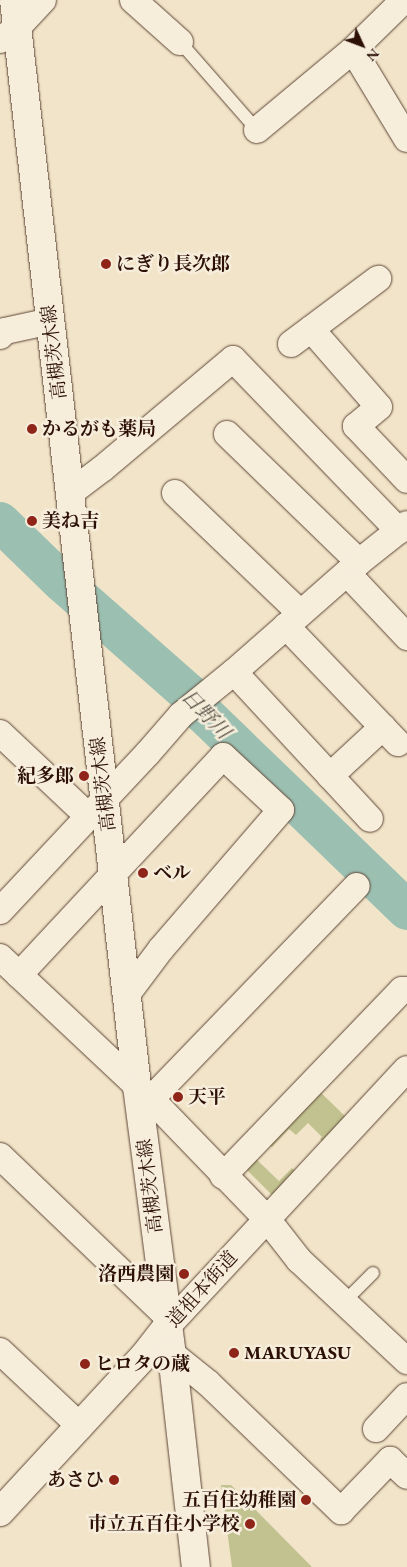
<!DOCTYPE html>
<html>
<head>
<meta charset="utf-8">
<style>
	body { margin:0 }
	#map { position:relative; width:407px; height:1567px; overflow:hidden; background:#f1e4c8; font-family:"EB Garamond","Noto Serif JP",serif }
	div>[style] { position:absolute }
	.green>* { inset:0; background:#c2c290 }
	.river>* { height:40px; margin:-20px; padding:0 20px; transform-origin:20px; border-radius:20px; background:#9bbfb1 }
	.roads { filter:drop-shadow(0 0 1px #5e4536) drop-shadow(0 0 1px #5e4536) }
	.service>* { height:12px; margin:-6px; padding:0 6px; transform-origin:6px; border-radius:6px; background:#f6eddb }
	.minor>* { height:26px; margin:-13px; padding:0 13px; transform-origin:13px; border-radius:13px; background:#f6eddb }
	.tertiary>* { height:28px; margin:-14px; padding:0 14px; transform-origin:14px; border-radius:14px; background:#f6eddb }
	.secondary>* { height:28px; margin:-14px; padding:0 14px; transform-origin:14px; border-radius:14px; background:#f6eddb }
	.dots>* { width:14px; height:14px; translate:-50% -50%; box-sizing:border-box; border:2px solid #f6eddb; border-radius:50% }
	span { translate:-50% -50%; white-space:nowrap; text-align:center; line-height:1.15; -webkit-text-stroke:5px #f6eddb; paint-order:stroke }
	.poi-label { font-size:19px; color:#2d1006; font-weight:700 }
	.left { translate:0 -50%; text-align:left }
	.right { translate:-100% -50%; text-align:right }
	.street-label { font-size:19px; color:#2d1006 }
	.water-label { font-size:20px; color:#544d42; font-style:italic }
	.north { position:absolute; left:337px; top:20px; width:50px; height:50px; -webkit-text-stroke:4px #f6eddb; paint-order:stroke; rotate:133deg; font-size:14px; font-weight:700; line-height:20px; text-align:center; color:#2d1006 }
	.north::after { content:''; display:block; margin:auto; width:18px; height:22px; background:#2d1006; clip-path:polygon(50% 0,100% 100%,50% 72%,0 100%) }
</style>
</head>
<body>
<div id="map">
	<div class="green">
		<i style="clip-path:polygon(317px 1089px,348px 1119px,324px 1144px,320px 1139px,322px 1137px,308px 1123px,296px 1135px,289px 1129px,272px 1147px,269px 1145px,256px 1159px,279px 1181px,292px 1168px,299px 1175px,279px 1195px,272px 1195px,243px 1166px)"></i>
		<i style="clip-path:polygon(231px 1485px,312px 1567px,232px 1567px,221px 1485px)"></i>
	</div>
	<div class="river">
		<i style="left:0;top:522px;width:86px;rotate:44.1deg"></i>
		<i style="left:62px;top:582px;width:168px;rotate:41.4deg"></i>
		<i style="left:188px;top:693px;width:24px;rotate:54deg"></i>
		<i style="left:202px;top:712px;width:285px;rotate:44deg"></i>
	</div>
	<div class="roads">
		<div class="service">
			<i style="left:180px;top:42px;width:117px;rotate:48.8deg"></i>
			<i style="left:344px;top:1302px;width:41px;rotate:-45deg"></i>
		</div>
		<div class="minor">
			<i style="left:133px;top:0;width:63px;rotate:41.8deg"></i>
			<i style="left:0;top:40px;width:21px;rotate:-35deg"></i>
			<i style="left:17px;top:28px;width:38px;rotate:-47deg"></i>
			<i style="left:353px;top:50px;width:104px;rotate:58.8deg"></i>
			<i style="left:257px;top:130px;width:125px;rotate:-39.8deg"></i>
			<i style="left:353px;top:50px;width:71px;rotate:-44.4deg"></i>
			<i style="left:311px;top:329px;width:103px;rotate:48.9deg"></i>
			<i style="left:379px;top:407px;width:30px;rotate:140deg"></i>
			<i style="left:356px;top:426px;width:74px;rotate:46.6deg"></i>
			<i style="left:0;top:336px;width:7px;rotate:-45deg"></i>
			<i style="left:5px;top:331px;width:47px;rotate:-12.3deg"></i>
			<i style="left:291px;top:344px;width:109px;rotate:-36.8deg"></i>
			<i style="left:227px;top:434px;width:184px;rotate:44.1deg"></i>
			<i style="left:70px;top:493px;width:40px;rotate:-37deg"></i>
			<i style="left:102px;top:469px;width:171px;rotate:-40deg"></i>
			<i style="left:233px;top:359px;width:239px;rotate:46deg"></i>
			<i style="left:175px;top:493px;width:173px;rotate:43.8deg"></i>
			<i style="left:347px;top:573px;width:88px;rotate:46.8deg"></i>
			<i style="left:286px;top:626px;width:162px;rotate:46.3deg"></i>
			<i style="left:234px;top:672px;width:200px;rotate:47.2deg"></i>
			<i style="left:0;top:733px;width:121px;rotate:43.3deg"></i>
			<i style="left:330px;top:776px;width:72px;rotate:-42.8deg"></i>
			<i style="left:0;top:911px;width:216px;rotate:-46.9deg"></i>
			<i style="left:148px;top:753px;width:50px;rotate:-49deg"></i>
			<i style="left:181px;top:715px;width:68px;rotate:-39.1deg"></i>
			<i style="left:234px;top:672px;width:167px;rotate:-41.3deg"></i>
			<i style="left:359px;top:562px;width:61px;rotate:-38.4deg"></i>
			<i style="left:0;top:957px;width:207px;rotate:43.2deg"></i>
			<i style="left:151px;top:1099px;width:167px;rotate:46deg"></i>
			<i style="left:267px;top:1219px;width:52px;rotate:52deg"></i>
			<i style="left:299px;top:1260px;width:148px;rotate:43.1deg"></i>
			<i style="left:19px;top:975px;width:299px;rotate:-47deg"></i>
			<i style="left:223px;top:756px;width:79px;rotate:43deg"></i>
			<i style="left:281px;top:810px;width:184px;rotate:130.8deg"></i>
			<i style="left:161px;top:949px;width:55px;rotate:126.9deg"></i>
			<i style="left:151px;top:1099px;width:296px;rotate:-46deg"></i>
			<i style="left:0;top:1156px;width:230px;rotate:43.8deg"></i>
			<i style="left:223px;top:1176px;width:258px;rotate:-46.1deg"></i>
			<i style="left:402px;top:990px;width:5px"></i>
			<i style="left:167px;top:1327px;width:352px;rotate:-47.1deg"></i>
			<i style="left:0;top:1351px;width:110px;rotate:43.2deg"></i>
			<i style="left:172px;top:1354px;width:46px;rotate:38.9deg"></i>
			<i style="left:208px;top:1383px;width:185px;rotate:43.9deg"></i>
			<i style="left:341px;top:1511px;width:71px;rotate:-46.1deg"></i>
			<i style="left:390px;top:1460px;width:23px;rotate:43deg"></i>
			<i style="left:376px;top:1429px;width:45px;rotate:-46.8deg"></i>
		</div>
		<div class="tertiary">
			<i style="left:0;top:1512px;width:212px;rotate:-47.3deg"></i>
			<i style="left:144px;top:1356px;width:37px;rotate:-52deg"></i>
		</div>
		<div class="secondary">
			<i style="left:14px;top:0;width:1093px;rotate:83.54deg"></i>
			<i style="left:137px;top:1086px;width:270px;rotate:82.6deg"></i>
			<i style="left:172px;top:1354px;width:214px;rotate:83.6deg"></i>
		</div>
	</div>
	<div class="dots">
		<i style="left:106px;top:264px;background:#8f2418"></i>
		<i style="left:32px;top:429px;background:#8f2418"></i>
		<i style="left:32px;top:521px;background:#8f2418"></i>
		<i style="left:84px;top:776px;background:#8f2418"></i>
		<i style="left:143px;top:873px;background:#8f2418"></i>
		<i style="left:178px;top:1097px;background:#8f2418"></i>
		<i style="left:184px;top:1274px;background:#8f2418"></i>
		<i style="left:234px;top:1353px;background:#8f2418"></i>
		<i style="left:85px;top:1364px;background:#8f2418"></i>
		<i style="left:114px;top:1480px;background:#8f2418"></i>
		<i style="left:306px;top:1500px;background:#8f2418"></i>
		<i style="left:250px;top:1524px;background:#8f2418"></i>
	</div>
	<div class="poi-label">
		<span class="left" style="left:116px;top:264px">にぎり長次郎</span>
		<span class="left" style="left:42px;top:429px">かるがも薬局</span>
		<span class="left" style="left:42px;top:521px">美ね吉</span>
		<span class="right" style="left:74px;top:776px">紀多郎</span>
		<span class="left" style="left:153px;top:873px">ベル</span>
		<span class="left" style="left:188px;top:1097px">天平</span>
		<span class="right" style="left:174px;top:1274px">洛西農園</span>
		<span class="left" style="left:244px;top:1353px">MARUYASU</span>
		<span class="left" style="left:95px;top:1364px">ヒロタの蔵</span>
		<span class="right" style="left:104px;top:1480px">あさひ</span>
		<span class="right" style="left:296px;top:1500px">五百住幼稚園</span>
		<span class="right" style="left:240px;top:1524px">市立五百住小学校</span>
	</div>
	<div class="street-label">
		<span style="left:54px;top:352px;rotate:-97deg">高槻茨木線</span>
		<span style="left:103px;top:784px;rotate:-97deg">高槻茨木線</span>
		<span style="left:150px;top:1186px;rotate:-97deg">高槻茨木線</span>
		<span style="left:202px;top:1289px;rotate:-48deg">道祖本街道</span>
	</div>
	<div class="water-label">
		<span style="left:206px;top:714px;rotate:46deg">日野川</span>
	</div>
	<div class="north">N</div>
</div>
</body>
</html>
